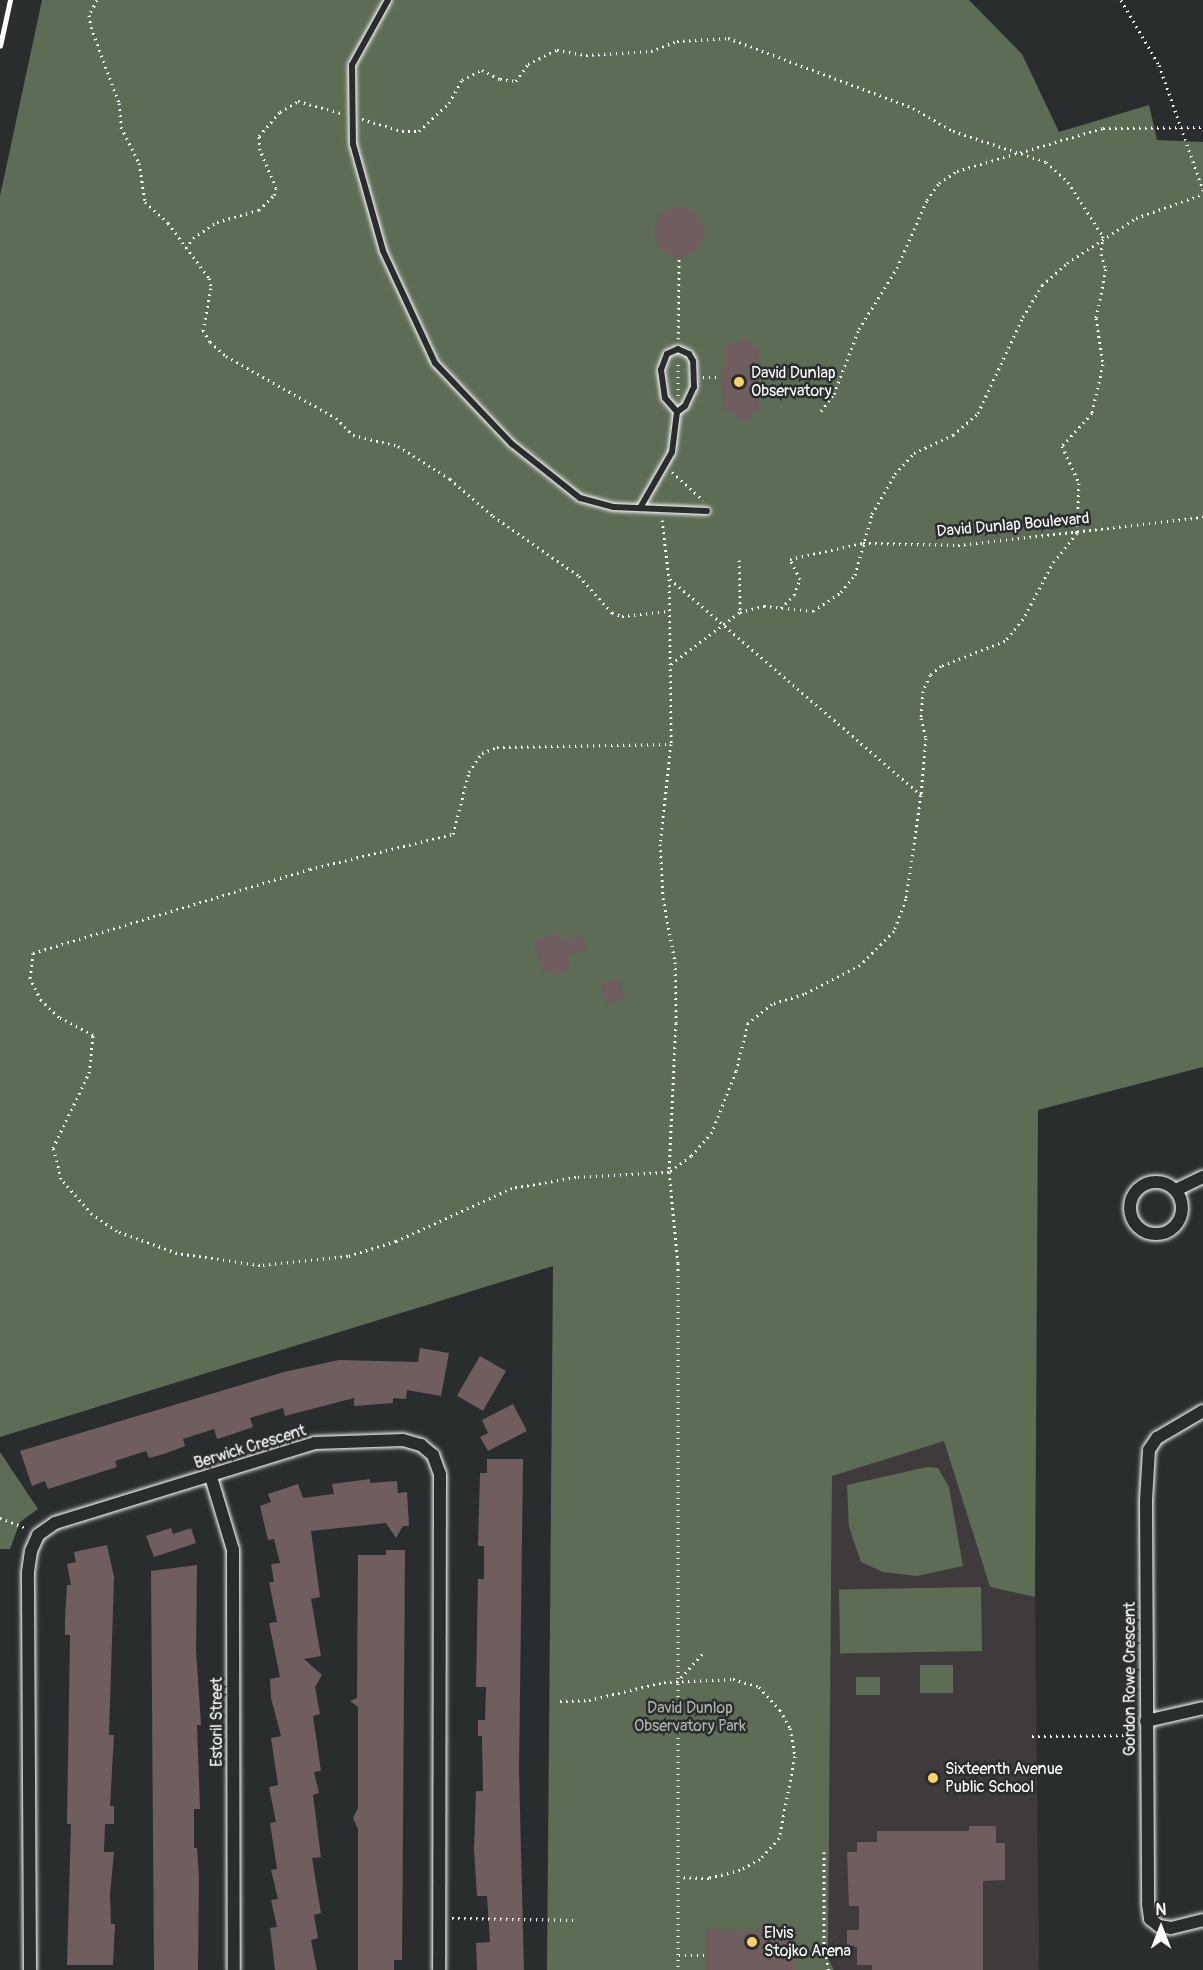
<!DOCTYPE html>
<html>
<head>
<meta charset="utf-8">
<style>
	body { margin:0 }
	#map { position:relative; width:1203px; height:1970px; overflow:hidden; background:#2a2d2e; font-family:Pangolin,sans-serif }
	div>[style] { position:absolute }
	.built>* { inset:0; background:#3f3b3c }
	.green>* { inset:0; background:#5d6c54; transform-origin:0 0 }
	.building>* { inset:0; background:#705d5e; transform-origin:0 0 }
	.round { border-radius:50% }
	.path>* { height:3px; margin-top:-1.5px; transform-origin:0; background:repeating-linear-gradient(90deg,#fff 0 1.5px,transparent 0 6px) }
	.roads { filter:drop-shadow(0 0 2px #fff) drop-shadow(0 0 2px #fff) }
	.service>* { height:6px; margin:-3px; padding:0 3px; transform-origin:3px; border-radius:3px; background:#2a2d2e }
	.minor>* { height:12px; margin:-6px; padding:0 6px; transform-origin:6px; border-radius:6px; background:#2a2d2e }
	.minor>.ring { margin:-6px; padding:0; box-sizing:content-box; background:none; border:12px solid #2a2d2e; border-radius:50% }
	.rail>* { height:4.5px; margin:-2.25px; padding:0 2.25px; transform-origin:2.25px; border-radius:2.25px; background:#fff }
	.dots>* { width:16px; height:16px; translate:-50% -50%; box-sizing:border-box; border:3px solid #2a2d2e; border-radius:50% }
	span { translate:-50% -50%; white-space:nowrap; text-align:center; line-height:1.15; -webkit-text-stroke:5px #2a2d2e; paint-order:stroke }
	.poi-label { font-size:16px; color:#fff }
	.left { translate:0 -50%; text-align:left }
	.street-label { font-size:16px; color:#fff }
	.park-label { font-size:16px; color:#aeb6aa }
	.north { position:absolute; left:1131px; top:1898px; width:60px; height:60px; -webkit-text-stroke:4px #2a2d2e; paint-order:stroke; rotate:0deg; font-size:16px; font-weight:700; line-height:24px; text-align:center; color:#fff }
	.north::after { content:''; display:block; margin:auto; width:21px; height:27px; background:#fff; clip-path:polygon(50% 0,100% 100%,50% 72%,0 100%) }
</style>
</head>
<body>
<div id="map">
	<div class="built">
		<i style="clip-path:polygon(944px 1440px,990px 1587px,1035px 1597px,1039px 1970px,834px 1970px,828px 1960px,832px 1475px)"></i>
	</div>
	<div class="green">
		<i style="clip-path:polygon(42px 0,969px 0,1022px 54px,1059px 132px,1149px 105px,1157px 140px,1203px 142px,1203px 1067px,1038px 1110px,1035px 1597px,990px 1587px,944px 1441px,832px 1476px,828px 1959px,834px 1970px,547px 1970px,553px 1266px,0 1437px,0 196px)"></i>
		<i style="clip-path:polygon(0 1452px,38px 1509px,20px 1522px,10px 1549px,0 1549px)"></i>
		<i style="clip-path:polygon(927px 1467px,938px 1468px,949px 1487px,963px 1566px,917px 1576px,883px 1572px,861px 1562px,849px 1527px,847px 1485px)"></i>
		<i style="left:981px;top:1587px;width:64px;height:142px;rotate:89deg"></i>
		<i style="left:920px;top:1665px;width:33px;height:28px"></i>
		<i style="left:856px;top:1677px;width:24px;height:18px"></i>
	</div>
	<div class="building">
		<i class="round" style="left:654px;top:207px;width:50px;height:50px"></i>
		<i style="clip-path:polygon(744px 338px,759px 349px,759px 411px,753px 411px,747px 422px,740px 422px,733px 412px,724px 412px,720px 372px,724px 367px,724px 346px)"></i>
		<i style="clip-path:polygon(560px 933px,562px 941px,583px 935px,587px 949px,570px 954px,570px 970px,551px 976px,550px 970px,543px 972px,533px 941px)"></i>
		<i style="left:618px;top:978px;width:23px;height:18px;rotate:72deg"></i>
		<i style="clip-path:polygon(420px 1348px,449px 1353px,441px 1396px,407px 1390px,406px 1399px,393px 1398px,393px 1403px,354px 1406px,354px 1398px,285px 1416px,283px 1408px,250px 1418px,253px 1427px,233px 1434px,217px 1439px,214px 1429px,183px 1439px,185px 1446px,164px 1454px,149px 1458px,146px 1451px,115px 1461px,117px 1467px,48px 1489px,45px 1481px,32px 1486px,20px 1451px,284px 1372px,339px 1360px,418px 1362px)"></i>
		<i style="left:480px;top:1356px;width:30px;height:46px;rotate:30deg"></i>
		<i style="clip-path:polygon(513px 1404px,527px 1431px,488px 1451px,480px 1437px,488px 1433px,482px 1420px)"></i>
		<i style="clip-path:polygon(487px 1459px,523px 1459px,519px 1771px,524px 1970px,477px 1970px,476px 1943px,490px 1942px,487px 1896px,477px 1896px,474px 1849px,476px 1791px,483px 1791px,482px 1736px,478px 1736px,478px 1720px,485px 1720px,486px 1687px,476px 1687px,478px 1579px,484px 1579px,484px 1546px,478px 1546px,480px 1473px,487px 1473px)"></i>
		<i style="clip-path:polygon(370px 1479px,370px 1483px,397px 1481px,398px 1493px,407px 1492px,409px 1526px,403px 1526px,396px 1538px,386px 1523px,311px 1531px,320px 1597px,311px 1599px,321px 1656px,304px 1659px,322px 1675px,315px 1687px,320px 1714px,313px 1716px,321px 1771px,314px 1772px,319px 1793px,313px 1795px,321px 1857px,312px 1858px,321px 1913px,314px 1915px,318px 1938px,311px 1940px,317px 1970px,275px 1970px,270px 1928px,277px 1927px,271px 1900px,278px 1899px,271px 1870px,277px 1869px,270px 1823px,276px 1822px,269px 1787px,278px 1785px,271px 1738px,281px 1736px,271px 1698px,270px 1679px,280px 1677px,269px 1623px,277px 1622px,269px 1582px,274px 1582px,271px 1564px,280px 1563px,274px 1539px,268px 1540px,260px 1506px,271px 1502px,268px 1494px,298px 1484px,303px 1498px,334px 1494px,332px 1484px)"></i>
		<i style="clip-path:polygon(171px 1528px,173px 1534px,191px 1528px,196px 1543px,154px 1557px,146px 1536px)"></i>
		<i style="clip-path:polygon(107px 1545px,114px 1577px,109px 1735px,114px 1735px,110px 1806px,114px 1806px,114px 1824px,105px 1824px,104px 1852px,114px 1852px,110px 1894px,111px 1924px,115px 1924px,113px 1965px,67px 1965px,71px 1824px,67px 1824px,70px 1635px,65px 1635px,65px 1619px,67px 1585px,71px 1585px,67px 1564px,76px 1562px,74px 1552px)"></i>
		<i style="clip-path:polygon(386px 1550px,405px 1550px,402px 1960px,394px 1960px,394px 1970px,358px 1970px,358px 1829px,353px 1818px,358px 1808px,358px 1707px,350px 1701px,357px 1698px,358px 1555px,386px 1555px)"></i>
		<i style="clip-path:polygon(197px 1565px,196px 1650px,201px 1725px,197px 1725px,200px 1809px,194px 1809px,194px 1848px,197px 1848px,199px 1877px,198px 1970px,154px 1970px,151px 1571px)"></i>
		<i style="clip-path:polygon(969px 1826px,996px 1826px,996px 1843px,1005px 1843px,1005px 1880px,983px 1881px,983px 1970px,872px 1970px,872px 1965px,857px 1965px,857px 1947px,847px 1947px,847px 1930px,859px 1930px,859px 1906px,849px 1906px,847px 1852px,857px 1852px,857px 1842px,877px 1842px,877px 1831px,969px 1831px)"></i>
		<i style="left:706px;top:1929px;width:91px;height:41px;rotate:1deg"></i>
	</div>
	<div class="path">
		<i style="left:97px;top:0;width:17px;rotate:118deg"></i>
		<i style="left:89px;top:15px;width:12px;rotate:81deg"></i>
		<i style="left:91px;top:27px;width:81px;rotate:69.8deg"></i>
		<i style="left:119px;top:103px;width:24px;rotate:85deg"></i>
		<i style="left:121px;top:127px;width:40px;rotate:63.4deg"></i>
		<i style="left:139px;top:163px;width:39px;rotate:81deg"></i>
		<i style="left:145px;top:202px;width:31px;rotate:42deg"></i>
		<i style="left:168px;top:223px;width:69px;rotate:53.3deg"></i>
		<i style="left:209px;top:278px;width:10px;rotate:79deg"></i>
		<i style="left:211px;top:288px;width:43px;rotate:100.8deg"></i>
		<i style="left:203px;top:330px;width:14px;rotate:60deg"></i>
		<i style="left:210px;top:342px;width:21px;rotate:41deg"></i>
		<i style="left:226px;top:356px;width:126px;rotate:29.4deg"></i>
		<i style="left:336px;top:418px;width:24px;rotate:45deg"></i>
		<i style="left:353px;top:435px;width:46px;rotate:13.7deg"></i>
		<i style="left:398px;top:446px;width:62px;rotate:32.4deg"></i>
		<i style="left:450px;top:479px;width:57px;rotate:40.7deg"></i>
		<i style="left:493px;top:516px;width:105px;rotate:34.9deg"></i>
		<i style="left:579px;top:576px;width:50px;rotate:48.3deg"></i>
		<i style="left:612px;top:613px;width:10px;rotate:17deg"></i>
		<i style="left:622px;top:616px;width:47px;rotate:-6.1deg"></i>
		<i style="left:1121px;top:0;width:75px;rotate:59.7deg"></i>
		<i style="left:1159px;top:65px;width:133px;rotate:70.6deg"></i>
		<i style="left:362px;top:119px;width:42px;rotate:16.7deg"></i>
		<i style="left:402px;top:131px;width:17px"></i>
		<i style="left:419px;top:131px;width:41px;rotate:-43deg"></i>
		<i style="left:449px;top:103px;width:26px;rotate:-61deg"></i>
		<i style="left:462px;top:80px;width:22px;rotate:-27deg"></i>
		<i style="left:482px;top:70px;width:20px;rotate:27deg"></i>
		<i style="left:500px;top:79px;width:16px;rotate:7deg"></i>
		<i style="left:516px;top:81px;width:21px;rotate:-55deg"></i>
		<i style="left:528px;top:64px;width:32px;rotate:-26deg"></i>
		<i style="left:557px;top:50px;width:29px;rotate:10deg"></i>
		<i style="left:586px;top:55px;width:65px;rotate:-3.5deg"></i>
		<i style="left:651px;top:51px;width:28px;rotate:-21deg"></i>
		<i style="left:677px;top:41px;width:51px;rotate:-3.4deg"></i>
		<i style="left:728px;top:38px;width:198px;rotate:20.7deg"></i>
		<i style="left:913px;top:108px;width:46px;rotate:29.9deg"></i>
		<i style="left:953px;top:131px;width:98px;rotate:18.4deg"></i>
		<i style="left:1046px;top:162px;width:30px;rotate:42deg"></i>
		<i style="left:1068px;top:182px;width:64px;rotate:57.1deg"></i>
		<i style="left:1103px;top:236px;width:18px;rotate:96deg"></i>
		<i style="left:1101px;top:254px;width:16px;rotate:72deg"></i>
		<i style="left:1106px;top:269px;width:50px;rotate:101.5deg"></i>
		<i style="left:1096px;top:318px;width:47px;rotate:81.3deg"></i>
		<i style="left:1103px;top:364px;width:50px;rotate:102.7deg"></i>
		<i style="left:1092px;top:413px;width:45px;rotate:132.3deg"></i>
		<i style="left:1062px;top:446px;width:41px;rotate:65.3deg"></i>
		<i style="left:1079px;top:483px;width:50px;rotate:92.3deg"></i>
		<i style="left:1077px;top:533px;width:36px;rotate:129deg"></i>
		<i style="left:1054px;top:561px;width:66px;rotate:118.1deg"></i>
		<i style="left:1023px;top:619px;width:28px;rotate:129deg"></i>
		<i style="left:1005px;top:641px;width:69px;rotate:158.7deg"></i>
		<i style="left:941px;top:666px;width:14px;rotate:141deg"></i>
		<i style="left:930px;top:675px;width:17px;rotate:114deg"></i>
		<i style="left:923px;top:691px;width:27px;rotate:94deg"></i>
		<i style="left:921px;top:718px;width:21px;rotate:76deg"></i>
		<i style="left:926px;top:738px;width:57px;rotate:95deg"></i>
		<i style="left:921px;top:795px;width:105px;rotate:98.2deg"></i>
		<i style="left:906px;top:899px;width:34px;rotate:111deg"></i>
		<i style="left:894px;top:931px;width:48px;rotate:135deg"></i>
		<i style="left:860px;top:965px;width:63px;rotate:152.6deg"></i>
		<i style="left:804px;top:994px;width:34px;rotate:163deg"></i>
		<i style="left:772px;top:1004px;width:31px;rotate:142deg"></i>
		<i style="left:748px;top:1023px;width:49px;rotate:104deg"></i>
		<i style="left:736px;top:1071px;width:66px;rotate:111.5deg"></i>
		<i style="left:712px;top:1132px;width:32px;rotate:131deg"></i>
		<i style="left:691px;top:1156px;width:27px;rotate:144deg"></i>
		<i style="left:669px;top:1172px;width:93px;rotate:176.9deg"></i>
		<i style="left:576px;top:1177px;width:65px;rotate:170.2deg"></i>
		<i style="left:512px;top:1188px;width:128px;rotate:155.4deg"></i>
		<i style="left:396px;top:1241px;width:50px;rotate:162.6deg"></i>
		<i style="left:348px;top:1256px;width:88px;rotate:174.2deg"></i>
		<i style="left:260px;top:1265px;width:84px;rotate:-171.8deg"></i>
		<i style="left:177px;top:1253px;width:64px;rotate:-159.9deg"></i>
		<i style="left:117px;top:1231px;width:30px;rotate:-146deg"></i>
		<i style="left:92px;top:1214px;width:47px;rotate:-131.5deg"></i>
		<i style="left:61px;top:1179px;width:32px;rotate:-104deg"></i>
		<i style="left:53px;top:1148px;width:83px;rotate:-64.4deg"></i>
		<i style="left:89px;top:1073px;width:38px;rotate:-84deg"></i>
		<i style="left:93px;top:1035px;width:38px;rotate:-152deg"></i>
		<i style="left:59px;top:1017px;width:25px;rotate:-137deg"></i>
		<i style="left:41px;top:1000px;width:25px;rotate:-117deg"></i>
		<i style="left:30px;top:978px;width:25px;rotate:-83deg"></i>
		<i style="left:33px;top:953px;width:289px;rotate:-16.9deg"></i>
		<i style="left:310px;top:869px;width:147px;rotate:-13.8deg"></i>
		<i style="left:453px;top:834px;width:64px;rotate:-75.5deg"></i>
		<i style="left:469px;top:772px;width:23px;rotate:-56deg"></i>
		<i style="left:482px;top:753px;width:16px;rotate:-22deg"></i>
		<i style="left:497px;top:747px;width:174px;rotate:-1deg"></i>
		<i style="left:186px;top:248px;width:12px;rotate:-55deg"></i>
		<i style="left:193px;top:238px;width:29px;rotate:-34deg"></i>
		<i style="left:217px;top:222px;width:44px;rotate:-15.9deg"></i>
		<i style="left:259px;top:210px;width:21px;rotate:-45deg"></i>
		<i style="left:274px;top:195px;width:7px;rotate:-74deg"></i>
		<i style="left:276px;top:188px;width:41px;rotate:-112.8deg"></i>
		<i style="left:260px;top:150px;width:14px;rotate:-94deg"></i>
		<i style="left:259px;top:136px;width:32px;rotate:-49deg"></i>
		<i style="left:280px;top:112px;width:21px;rotate:-31deg"></i>
		<i style="left:298px;top:101px;width:45px;rotate:15.6deg"></i>
		<i style="left:678px;top:339px;width:82px;rotate:-89.3deg"></i>
		<i style="left:703px;top:377px;width:17px"></i>
		<i style="left:678px;top:396px;width:36px;rotate:-90deg"></i>
		<i style="left:821px;top:411px;width:21px;rotate:-53deg"></i>
		<i style="left:834px;top:394px;width:70px;rotate:-69deg"></i>
		<i style="left:859px;top:329px;width:72px;rotate:-58.1deg"></i>
		<i style="left:897px;top:268px;width:74px;rotate:-66.2deg"></i>
		<i style="left:927px;top:200px;width:21px;rotate:-55deg"></i>
		<i style="left:939px;top:183px;width:22px;rotate:-34deg"></i>
		<i style="left:957px;top:171px;width:152px;rotate:-16.4deg"></i>
		<i style="left:1103px;top:128px;width:100px;rotate:-0.6deg"></i>
		<i style="left:672px;top:472px;width:42px;rotate:42.1deg"></i>
		<i style="left:662px;top:520px;width:59px;rotate:83.2deg"></i>
		<i style="left:669px;top:579px;width:165px;rotate:89.3deg"></i>
		<i style="left:671px;top:744px;width:101px;rotate:96.3deg"></i>
		<i style="left:660px;top:844px;width:54px;rotate:86.8deg"></i>
		<i style="left:663px;top:898px;width:65px;rotate:79.4deg"></i>
		<i style="left:675px;top:962px;width:61px;rotate:89.1deg"></i>
		<i style="left:676px;top:1023px;width:149px;rotate:92.7deg"></i>
		<i style="left:669px;top:1172px;width:91px;rotate:84.4deg"></i>
		<i style="left:678px;top:1263px;width:707px;rotate:90deg"></i>
		<i style="left:739px;top:560px;width:52px;rotate:88.9deg"></i>
		<i style="left:670px;top:579px;width:331px;rotate:40.7deg"></i>
		<i style="left:781px;top:608px;width:18px;rotate:-45deg"></i>
		<i style="left:794px;top:595px;width:17px;rotate:-69deg"></i>
		<i style="left:800px;top:579px;width:22px;rotate:-117deg"></i>
		<i style="left:790px;top:559px;width:75px;rotate:-12.4deg"></i>
		<i style="left:863px;top:543px;width:95px;rotate:1.2deg"></i>
		<i style="left:958px;top:545px;width:247px;rotate:-6.5deg"></i>
		<i style="left:671px;top:664px;width:86px;rotate:-37deg"></i>
		<i style="left:740px;top:612px;width:25px;rotate:-14deg"></i>
		<i style="left:764px;top:606px;width:49px;rotate:5.8deg"></i>
		<i style="left:813px;top:611px;width:34px;rotate:-34deg"></i>
		<i style="left:841px;top:592px;width:22px;rotate:-51deg"></i>
		<i style="left:855px;top:575px;width:63px;rotate:-74.4deg"></i>
		<i style="left:872px;top:514px;width:46px;rotate:-60.1deg"></i>
		<i style="left:895px;top:474px;width:28px;rotate:-48deg"></i>
		<i style="left:914px;top:453px;width:43px;rotate:-24.8deg"></i>
		<i style="left:953px;top:435px;width:33px;rotate:-41deg"></i>
		<i style="left:978px;top:413px;width:106px;rotate:-64.9deg"></i>
		<i style="left:1023px;top:317px;width:37px;rotate:-59deg"></i>
		<i style="left:1042px;top:285px;width:33px;rotate:-41deg"></i>
		<i style="left:1067px;top:263px;width:82px;rotate:-33.1deg"></i>
		<i style="left:1136px;top:218px;width:71px;rotate:-19.7deg"></i>
		<i style="left:0;top:1518px;width:28px;rotate:21deg"></i>
		<i style="left:677px;top:1682px;width:39px;rotate:-48deg"></i>
		<i style="left:560px;top:1701px;width:29px;rotate:-2deg"></i>
		<i style="left:589px;top:1700px;width:77px;rotate:-13.5deg"></i>
		<i style="left:664px;top:1682px;width:69px;rotate:-2.5deg"></i>
		<i style="left:733px;top:1679px;width:27px;rotate:17deg"></i>
		<i style="left:759px;top:1687px;width:31px;rotate:48deg"></i>
		<i style="left:780px;top:1710px;width:21px;rotate:61deg"></i>
		<i style="left:790px;top:1728px;width:28px;rotate:80deg"></i>
		<i style="left:795px;top:1756px;width:84px;rotate:101deg"></i>
		<i style="left:779px;top:1838px;width:28px;rotate:132deg"></i>
		<i style="left:760px;top:1859px;width:23px;rotate:151deg"></i>
		<i style="left:740px;top:1870px;width:32px;rotate:166deg"></i>
		<i style="left:709px;top:1878px;width:29px;rotate:-178deg"></i>
		<i style="left:1032px;top:1736px;width:103px;rotate:-0.6deg"></i>
		<i style="left:824px;top:1852px;width:93px;rotate:90deg"></i>
		<i style="left:824px;top:1945px;width:25px;rotate:79deg"></i>
		<i style="left:452px;top:1918px;width:125px;rotate:0.9deg"></i>
		<i style="left:679px;top:1955px;width:27px"></i>
	</div>
	<div class="roads">
		<div class="service">
			<i style="left:388px;top:0;width:74px;rotate:119deg"></i>
			<i style="left:352px;top:65px;width:79px;rotate:89.3deg"></i>
			<i style="left:353px;top:144px;width:111px;rotate:74.3deg"></i>
			<i style="left:383px;top:251px;width:123px;rotate:65.1deg"></i>
			<i style="left:435px;top:363px;width:112px;rotate:46.5deg"></i>
			<i style="left:512px;top:444px;width:87px;rotate:38.5deg"></i>
			<i style="left:580px;top:498px;width:34px;rotate:15deg"></i>
			<i style="left:613px;top:507px;width:94px;rotate:2.4deg"></i>
			<i style="left:640px;top:508px;width:64px;rotate:-60.3deg"></i>
			<i style="left:672px;top:452px;width:40px;rotate:-82.9deg"></i>
			<i style="left:677px;top:412px;width:10px;rotate:-37deg"></i>
			<i style="left:685px;top:406px;width:21px;rotate:-65deg"></i>
			<i style="left:694px;top:387px;width:26px;rotate:-92deg"></i>
			<i style="left:693px;top:361px;width:8px;rotate:-120deg"></i>
			<i style="left:689px;top:354px;width:12px;rotate:-156deg"></i>
			<i style="left:678px;top:349px;width:12px;rotate:156deg"></i>
			<i style="left:667px;top:354px;width:17px;rotate:111deg"></i>
			<i style="left:661px;top:370px;width:28px;rotate:82deg"></i>
			<i style="left:665px;top:398px;width:18px;rotate:49deg"></i>
		</div>
		<div class="minor">
			<i class="ring" style="left:1130px;top:1182px;width:40px;height:40px"></i>
			<i style="left:1176px;top:1190px;width:30px;rotate:-26deg"></i>
			<i style="left:1203px;top:1411px;width:53px;rotate:149.6deg"></i>
			<i style="left:1157px;top:1438px;width:14px;rotate:124deg"></i>
			<i style="left:1149px;top:1450px;width:51px;rotate:93.4deg"></i>
			<i style="left:1146px;top:1501px;width:403px;rotate:89.7deg"></i>
			<i style="left:1148px;top:1904px;width:15px;rotate:82deg"></i>
			<i style="left:1150px;top:1919px;width:11px;rotate:38deg"></i>
			<i style="left:1159px;top:1926px;width:12px;rotate:9deg"></i>
			<i style="left:1171px;top:1928px;width:33px;rotate:-14deg"></i>
			<i style="left:211px;top:1477px;width:76px;rotate:73.2deg"></i>
			<i style="left:233px;top:1550px;width:420px;rotate:89.9deg"></i>
			<i style="left:1146px;top:1721px;width:58px;rotate:-12.8deg"></i>
			<i style="left:30px;top:1970px;width:398px;rotate:-90.3deg"></i>
			<i style="left:28px;top:1572px;width:21px;rotate:-82deg"></i>
			<i style="left:31px;top:1551px;width:17px;rotate:-66deg"></i>
			<i style="left:38px;top:1535px;width:21px;rotate:-35deg"></i>
			<i style="left:55px;top:1523px;width:272px;rotate:-17.1deg"></i>
			<i style="left:315px;top:1443px;width:88px;rotate:-2deg"></i>
			<i style="left:403px;top:1440px;width:19px;rotate:16deg"></i>
			<i style="left:421px;top:1445px;width:16px;rotate:40deg"></i>
			<i style="left:433px;top:1455px;width:20px;rotate:70deg"></i>
			<i style="left:440px;top:1474px;width:496px;rotate:90.1deg"></i>
		</div>
	</div>
	<div class="rail">
		<i style="left:0;top:46px;width:47px;rotate:-77.7deg"></i>
	</div>
	<div class="dots">
		<i style="left:739px;top:382px;background:#ffd166"></i>
		<i style="left:933px;top:1778px;background:#ffd166"></i>
		<i style="left:752px;top:1942px;background:#ffd166"></i>
	</div>
	<div class="poi-label">
		<span class="left" style="left:751px;top:382px">David Dunlap<br>Observatory</span>
		<span class="left" style="left:945px;top:1778px">Sixteenth Avenue<br>Public School</span>
		<span class="left" style="left:764px;top:1942px">Elvis<br>Stojko Arena</span>
	</div>
	<div class="street-label">
		<span style="left:1013px;top:525px;rotate:-5deg">David Dunlap Boulevard</span>
		<span style="left:250px;top:1447px;rotate:-17deg">Berwick Crescent</span>
		<span style="left:1130px;top:1679px;rotate:-90deg">Gordon Rowe Crescent</span>
		<span style="left:217px;top:1722px;rotate:-90deg">Estoril Street</span>
	</div>
	<div class="park-label">
		<span style="left:690px;top:1717px">David Dunlop<br>Observatory Park</span>
	</div>
	<div class="north">N</div>
</div>
</body>
</html>
